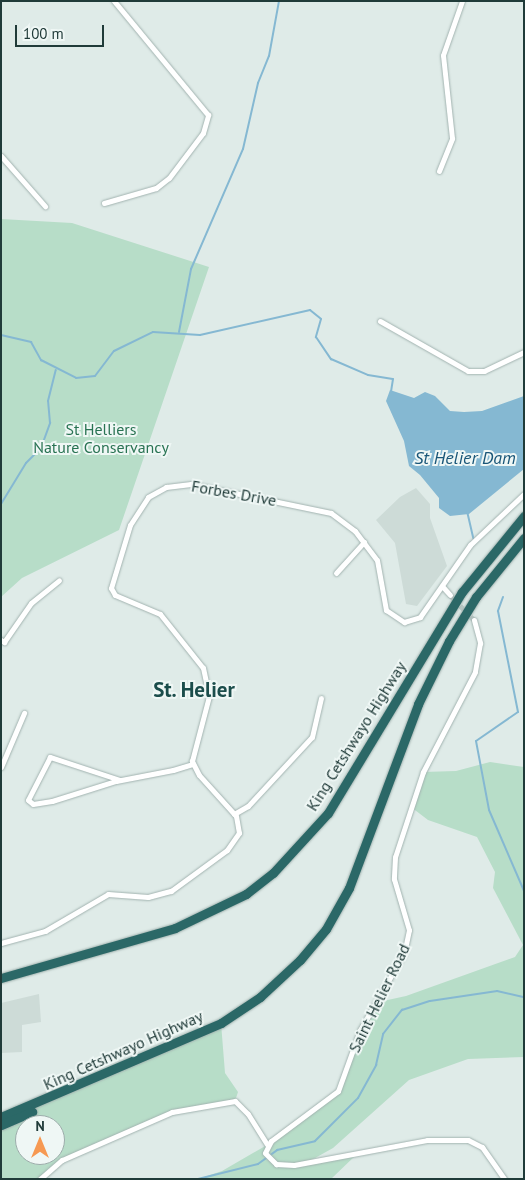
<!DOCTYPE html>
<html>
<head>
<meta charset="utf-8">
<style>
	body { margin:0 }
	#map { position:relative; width:525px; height:1180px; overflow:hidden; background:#dfebe8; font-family:"PT Sans",sans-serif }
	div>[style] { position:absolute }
	.built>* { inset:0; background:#cddbd7 }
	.green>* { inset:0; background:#b7ddc8 }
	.water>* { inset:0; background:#85b8d2 }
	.stream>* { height:2px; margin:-1px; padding:0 1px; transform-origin:1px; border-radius:1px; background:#85b8d2 }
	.street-tunnel>* { height:5px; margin-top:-2.5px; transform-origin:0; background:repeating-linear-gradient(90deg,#b9c8c5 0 5px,transparent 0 7.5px) }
	.roads { filter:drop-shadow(0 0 1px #a2b3b0) drop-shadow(0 0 1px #a2b3b0) }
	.street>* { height:5px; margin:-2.5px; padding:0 2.5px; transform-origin:2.5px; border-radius:2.5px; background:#fff }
	.highway>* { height:9px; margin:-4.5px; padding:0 4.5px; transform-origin:4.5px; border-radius:4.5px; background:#2b6867 }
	span { translate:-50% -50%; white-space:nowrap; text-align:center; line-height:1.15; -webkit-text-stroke:4px #eff7f5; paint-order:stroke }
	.park-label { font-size:16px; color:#297353 }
	.street-label { font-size:16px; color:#203b39 }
	.water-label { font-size:18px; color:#195678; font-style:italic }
	.district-label { font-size:21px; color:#1b4d4b; font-weight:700 }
	.frame { position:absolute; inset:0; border:2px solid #203b39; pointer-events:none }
	.north { position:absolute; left:15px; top:1115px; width:50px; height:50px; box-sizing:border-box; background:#eff7f5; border:1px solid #9cacaa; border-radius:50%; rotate:0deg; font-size:14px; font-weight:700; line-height:20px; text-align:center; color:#203b39 }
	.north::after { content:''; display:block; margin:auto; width:18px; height:22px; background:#f69952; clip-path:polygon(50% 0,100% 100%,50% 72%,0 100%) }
	.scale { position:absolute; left:15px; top:25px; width:89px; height:22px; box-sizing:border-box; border:2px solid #203b39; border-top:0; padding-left:6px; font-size:15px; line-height:18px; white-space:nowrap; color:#203b39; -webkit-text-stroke:4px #eff7f5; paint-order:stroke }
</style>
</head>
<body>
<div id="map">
	<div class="built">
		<i style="clip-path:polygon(416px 488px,430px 504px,430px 518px,447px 566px,417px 606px,406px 604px,395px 543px,376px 520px,400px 497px)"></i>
		<i style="clip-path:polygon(39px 994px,41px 1022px,22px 1025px,22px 1052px,1px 1053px,1px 1003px)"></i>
	</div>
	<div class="green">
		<i style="clip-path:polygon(1px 219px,72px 223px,209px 267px,119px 530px,22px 578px,1px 597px)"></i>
		<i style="clip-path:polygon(490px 762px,524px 767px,524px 1057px,468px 1059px,409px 1080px,333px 1148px,308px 1162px,356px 1155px,331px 1179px,198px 1179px,222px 1171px,267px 1145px,334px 1096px,374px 1003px,406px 996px,515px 957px,523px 945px,493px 888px,495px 872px,477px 837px,428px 820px,411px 807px,423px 772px,456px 771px)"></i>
		<i style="clip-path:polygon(evenodd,221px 1023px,225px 1073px,238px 1092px,235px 1101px,184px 1110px,62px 1160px,40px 1179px,1px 1179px,1px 1117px,221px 1023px,25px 1125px,55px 1125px,55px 1155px,25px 1155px,25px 1125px)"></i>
	</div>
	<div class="water">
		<i style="clip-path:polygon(390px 390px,414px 398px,425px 392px,435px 396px,450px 411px,464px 412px,482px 411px,524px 396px,524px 469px,469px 514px,450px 516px,439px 508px,439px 498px,420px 475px,409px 466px,404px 441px,386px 401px)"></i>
	</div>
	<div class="stream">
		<i style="left:179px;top:332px;width:64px;rotate:-79.2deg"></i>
		<i style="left:191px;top:269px;width:131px;rotate:-66.6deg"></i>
		<i style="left:243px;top:149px;width:68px;rotate:-77.2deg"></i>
		<i style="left:258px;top:83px;width:29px;rotate:-68deg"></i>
		<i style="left:269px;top:56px;width:56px;rotate:-79.7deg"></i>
		<i style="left:1px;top:335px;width:31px;rotate:13deg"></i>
		<i style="left:31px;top:342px;width:21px;rotate:61deg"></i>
		<i style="left:41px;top:360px;width:39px;rotate:27deg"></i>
		<i style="left:76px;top:378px;width:19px;rotate:-6deg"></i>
		<i style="left:95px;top:376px;width:31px;rotate:-53deg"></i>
		<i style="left:114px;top:351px;width:43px;rotate:-26deg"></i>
		<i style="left:153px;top:332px;width:47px;rotate:3.7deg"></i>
		<i style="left:200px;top:335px;width:113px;rotate:-12.8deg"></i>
		<i style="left:310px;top:310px;width:14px;rotate:39deg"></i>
		<i style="left:321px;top:319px;width:19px;rotate:106deg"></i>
		<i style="left:316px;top:337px;width:27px;rotate:56deg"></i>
		<i style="left:331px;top:359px;width:40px;rotate:23.4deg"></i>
		<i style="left:368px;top:375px;width:25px;rotate:9deg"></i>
		<i style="left:393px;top:379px;width:12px;rotate:99deg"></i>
		<i style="left:1px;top:504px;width:48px;rotate:-58.6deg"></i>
		<i style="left:26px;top:463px;width:21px;rotate:-45deg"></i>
		<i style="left:41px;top:448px;width:27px;rotate:-70deg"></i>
		<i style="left:50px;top:423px;width:22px;rotate:-95deg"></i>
		<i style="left:48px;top:401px;width:32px;rotate:-76deg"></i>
		<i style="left:467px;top:511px;width:28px;rotate:77deg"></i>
		<i style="left:503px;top:597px;width:15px;rotate:110deg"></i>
		<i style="left:498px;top:611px;width:103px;rotate:78.8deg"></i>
		<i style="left:518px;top:712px;width:51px;rotate:145.4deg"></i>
		<i style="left:476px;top:741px;width:70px;rotate:79.3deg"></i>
		<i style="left:489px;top:810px;width:88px;rotate:66.6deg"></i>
		<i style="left:198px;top:1179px;width:62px;rotate:-14deg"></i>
		<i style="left:258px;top:1164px;width:24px;rotate:-36deg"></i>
		<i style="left:277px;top:1150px;width:39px;rotate:-13deg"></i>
		<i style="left:315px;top:1141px;width:61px;rotate:-45deg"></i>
		<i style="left:358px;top:1098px;width:38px;rotate:-61deg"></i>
		<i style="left:376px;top:1065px;width:32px;rotate:-77deg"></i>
		<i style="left:383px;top:1034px;width:31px;rotate:-52deg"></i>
		<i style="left:402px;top:1010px;width:29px;rotate:-18deg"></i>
		<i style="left:430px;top:1001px;width:68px;rotate:-8.5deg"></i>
		<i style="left:497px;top:991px;width:28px;rotate:13deg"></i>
	</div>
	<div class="street-tunnel">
		<i style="left:450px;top:595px;width:35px;rotate:46deg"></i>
	</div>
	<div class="roads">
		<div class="street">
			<i style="left:1px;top:156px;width:67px;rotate:48.7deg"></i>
			<i style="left:439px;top:171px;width:35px;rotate:-68deg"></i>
			<i style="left:452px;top:138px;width:83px;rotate:-96.2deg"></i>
			<i style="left:443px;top:55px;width:57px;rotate:-70.6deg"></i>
			<i style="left:104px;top:203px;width:54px;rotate:-16.1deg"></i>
			<i style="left:156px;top:188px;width:16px;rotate:-38deg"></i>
			<i style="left:169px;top:178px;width:56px;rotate:-52.9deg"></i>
			<i style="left:203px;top:133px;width:19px;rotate:-74deg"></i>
			<i style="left:208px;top:115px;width:148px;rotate:-129.5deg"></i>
			<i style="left:380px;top:321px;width:101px;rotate:29.6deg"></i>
			<i style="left:468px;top:371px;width:16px"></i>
			<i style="left:484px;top:371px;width:44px;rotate:-25.4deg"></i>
			<i style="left:336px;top:573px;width:42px;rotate:-47.9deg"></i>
			<i style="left:442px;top:586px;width:12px;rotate:48deg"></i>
			<i style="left:474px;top:620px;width:24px;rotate:75deg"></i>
			<i style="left:480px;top:643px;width:29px;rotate:100deg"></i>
			<i style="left:475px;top:672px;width:113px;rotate:117.5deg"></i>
			<i style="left:423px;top:772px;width:89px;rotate:108.2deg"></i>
			<i style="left:395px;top:857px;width:22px;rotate:93deg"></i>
			<i style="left:394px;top:879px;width:53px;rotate:73.6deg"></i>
			<i style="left:409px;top:930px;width:24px;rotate:102deg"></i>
			<i style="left:404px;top:953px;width:89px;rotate:119.7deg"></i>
			<i style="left:360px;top:1030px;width:65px;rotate:109.8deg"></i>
			<i style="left:338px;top:1091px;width:84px;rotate:143.3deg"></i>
			<i style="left:271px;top:1141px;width:13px;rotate:117deg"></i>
			<i style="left:265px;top:1153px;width:16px;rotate:45deg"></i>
			<i style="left:276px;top:1164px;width:18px;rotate:3deg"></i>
			<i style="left:294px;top:1165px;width:135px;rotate:-10.6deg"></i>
			<i style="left:427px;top:1140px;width:41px"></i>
			<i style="left:468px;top:1140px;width:16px;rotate:27deg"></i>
			<i style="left:482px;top:1147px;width:39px;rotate:55deg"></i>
			<i style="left:1px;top:640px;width:4px;rotate:34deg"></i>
			<i style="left:4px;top:642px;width:47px;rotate:-55.3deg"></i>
			<i style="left:31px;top:603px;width:36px;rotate:-39deg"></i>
			<i style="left:1px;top:767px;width:59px;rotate:-66.9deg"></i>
			<i style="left:120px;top:780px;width:74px;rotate:-161.8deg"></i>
			<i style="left:50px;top:757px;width:48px;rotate:117.1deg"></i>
			<i style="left:28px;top:800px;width:6px;rotate:39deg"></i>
			<i style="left:33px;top:804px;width:19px;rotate:-9deg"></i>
			<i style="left:52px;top:801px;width:67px;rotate:-17.4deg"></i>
			<i style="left:116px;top:781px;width:58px;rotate:-10.9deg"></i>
			<i style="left:173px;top:770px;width:21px;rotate:-17deg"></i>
			<i style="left:234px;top:814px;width:16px;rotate:-30deg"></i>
			<i style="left:248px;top:806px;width:94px;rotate:-47.2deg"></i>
			<i style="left:312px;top:737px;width:40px;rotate:-77deg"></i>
			<i style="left:1px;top:943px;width:46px;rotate:-15.3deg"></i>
			<i style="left:45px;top:931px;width:73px;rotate:-30.4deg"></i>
			<i style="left:108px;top:894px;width:40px;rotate:4.3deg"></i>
			<i style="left:148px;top:897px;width:24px;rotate:-15deg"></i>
			<i style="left:171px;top:891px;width:69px;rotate:-36.2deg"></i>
			<i style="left:227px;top:850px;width:21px;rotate:-55deg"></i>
			<i style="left:239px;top:833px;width:17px;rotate:-100deg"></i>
			<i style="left:236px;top:816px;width:55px;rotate:-132.1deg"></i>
			<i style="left:199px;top:775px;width:16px;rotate:-117deg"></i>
			<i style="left:192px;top:761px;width:67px;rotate:-75.3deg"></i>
			<i style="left:209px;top:696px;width:29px;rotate:-102deg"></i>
			<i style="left:203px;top:668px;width:69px;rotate:-128.5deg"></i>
			<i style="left:160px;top:614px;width:49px;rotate:-157.1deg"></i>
			<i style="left:115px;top:595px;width:8px;rotate:-120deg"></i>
			<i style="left:111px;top:588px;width:66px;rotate:-73.2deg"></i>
			<i style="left:130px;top:525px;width:33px;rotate:-57deg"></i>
			<i style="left:148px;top:497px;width:21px;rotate:-29deg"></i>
			<i style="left:166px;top:487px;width:25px;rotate:-7deg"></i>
			<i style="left:191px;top:484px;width:143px;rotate:11.7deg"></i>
			<i style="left:331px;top:513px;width:30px;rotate:37deg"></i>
			<i style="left:355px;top:531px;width:36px;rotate:53deg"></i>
			<i style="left:377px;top:560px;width:51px;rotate:79.8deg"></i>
			<i style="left:386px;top:610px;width:22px;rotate:34deg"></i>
			<i style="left:404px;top:622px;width:17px;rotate:-17deg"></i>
			<i style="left:420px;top:617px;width:88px;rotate:-55.2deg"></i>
			<i style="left:470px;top:545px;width:74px;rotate:-43.4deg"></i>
			<i style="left:40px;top:1179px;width:29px;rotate:-41deg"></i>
			<i style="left:62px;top:1160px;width:120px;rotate:-23.6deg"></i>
			<i style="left:172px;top:1112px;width:64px;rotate:-9.9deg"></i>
			<i style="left:235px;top:1101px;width:18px;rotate:45deg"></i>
			<i style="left:248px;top:1114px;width:36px;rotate:58deg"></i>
		</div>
		<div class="highway">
			<i style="left:1px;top:978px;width:181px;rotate:-16deg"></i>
			<i style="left:175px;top:928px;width:79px;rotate:-25.6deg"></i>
			<i style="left:246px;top:894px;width:34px;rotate:-38deg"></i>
			<i style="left:273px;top:873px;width:81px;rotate:-47.5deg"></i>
			<i style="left:328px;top:813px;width:258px;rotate:-58.8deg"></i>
			<i style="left:462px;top:592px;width:98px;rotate:-50.8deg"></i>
			<i style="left:1px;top:1117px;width:239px;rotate:-23.1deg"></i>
			<i style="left:221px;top:1023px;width:47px;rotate:-33.7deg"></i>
			<i style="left:260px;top:997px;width:54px;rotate:-42.8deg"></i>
			<i style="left:300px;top:960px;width:40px;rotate:-50deg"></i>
			<i style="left:326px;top:929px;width:47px;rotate:-60.7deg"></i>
			<i style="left:349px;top:888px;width:197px;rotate:-69.4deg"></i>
			<i style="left:418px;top:704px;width:70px;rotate:-63.8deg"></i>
			<i style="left:449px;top:641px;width:52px;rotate:-58.5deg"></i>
			<i style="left:476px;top:597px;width:76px;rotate:-50.9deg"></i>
			<i style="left:1px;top:1125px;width:34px;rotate:-23deg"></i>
		</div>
	</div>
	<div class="park-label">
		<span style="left:101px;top:438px">St Helliers<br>Nature Conservancy</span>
	</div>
	<div class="street-label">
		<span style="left:234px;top:493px;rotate:10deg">Forbes Drive</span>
		<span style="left:356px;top:736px;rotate:-58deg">King Cetshwayo Highway</span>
		<span style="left:379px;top:998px;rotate:-64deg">Saint Helier Road</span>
		<span style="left:123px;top:1050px;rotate:-24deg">King Cetshwayo Highway</span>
	</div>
	<div class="water-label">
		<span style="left:465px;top:458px">St Helier Dam</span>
	</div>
	<div class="district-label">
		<span style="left:194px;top:690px">St. Helier</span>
	</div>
	<div class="frame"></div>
	<div class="north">N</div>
	<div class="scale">100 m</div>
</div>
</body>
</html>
